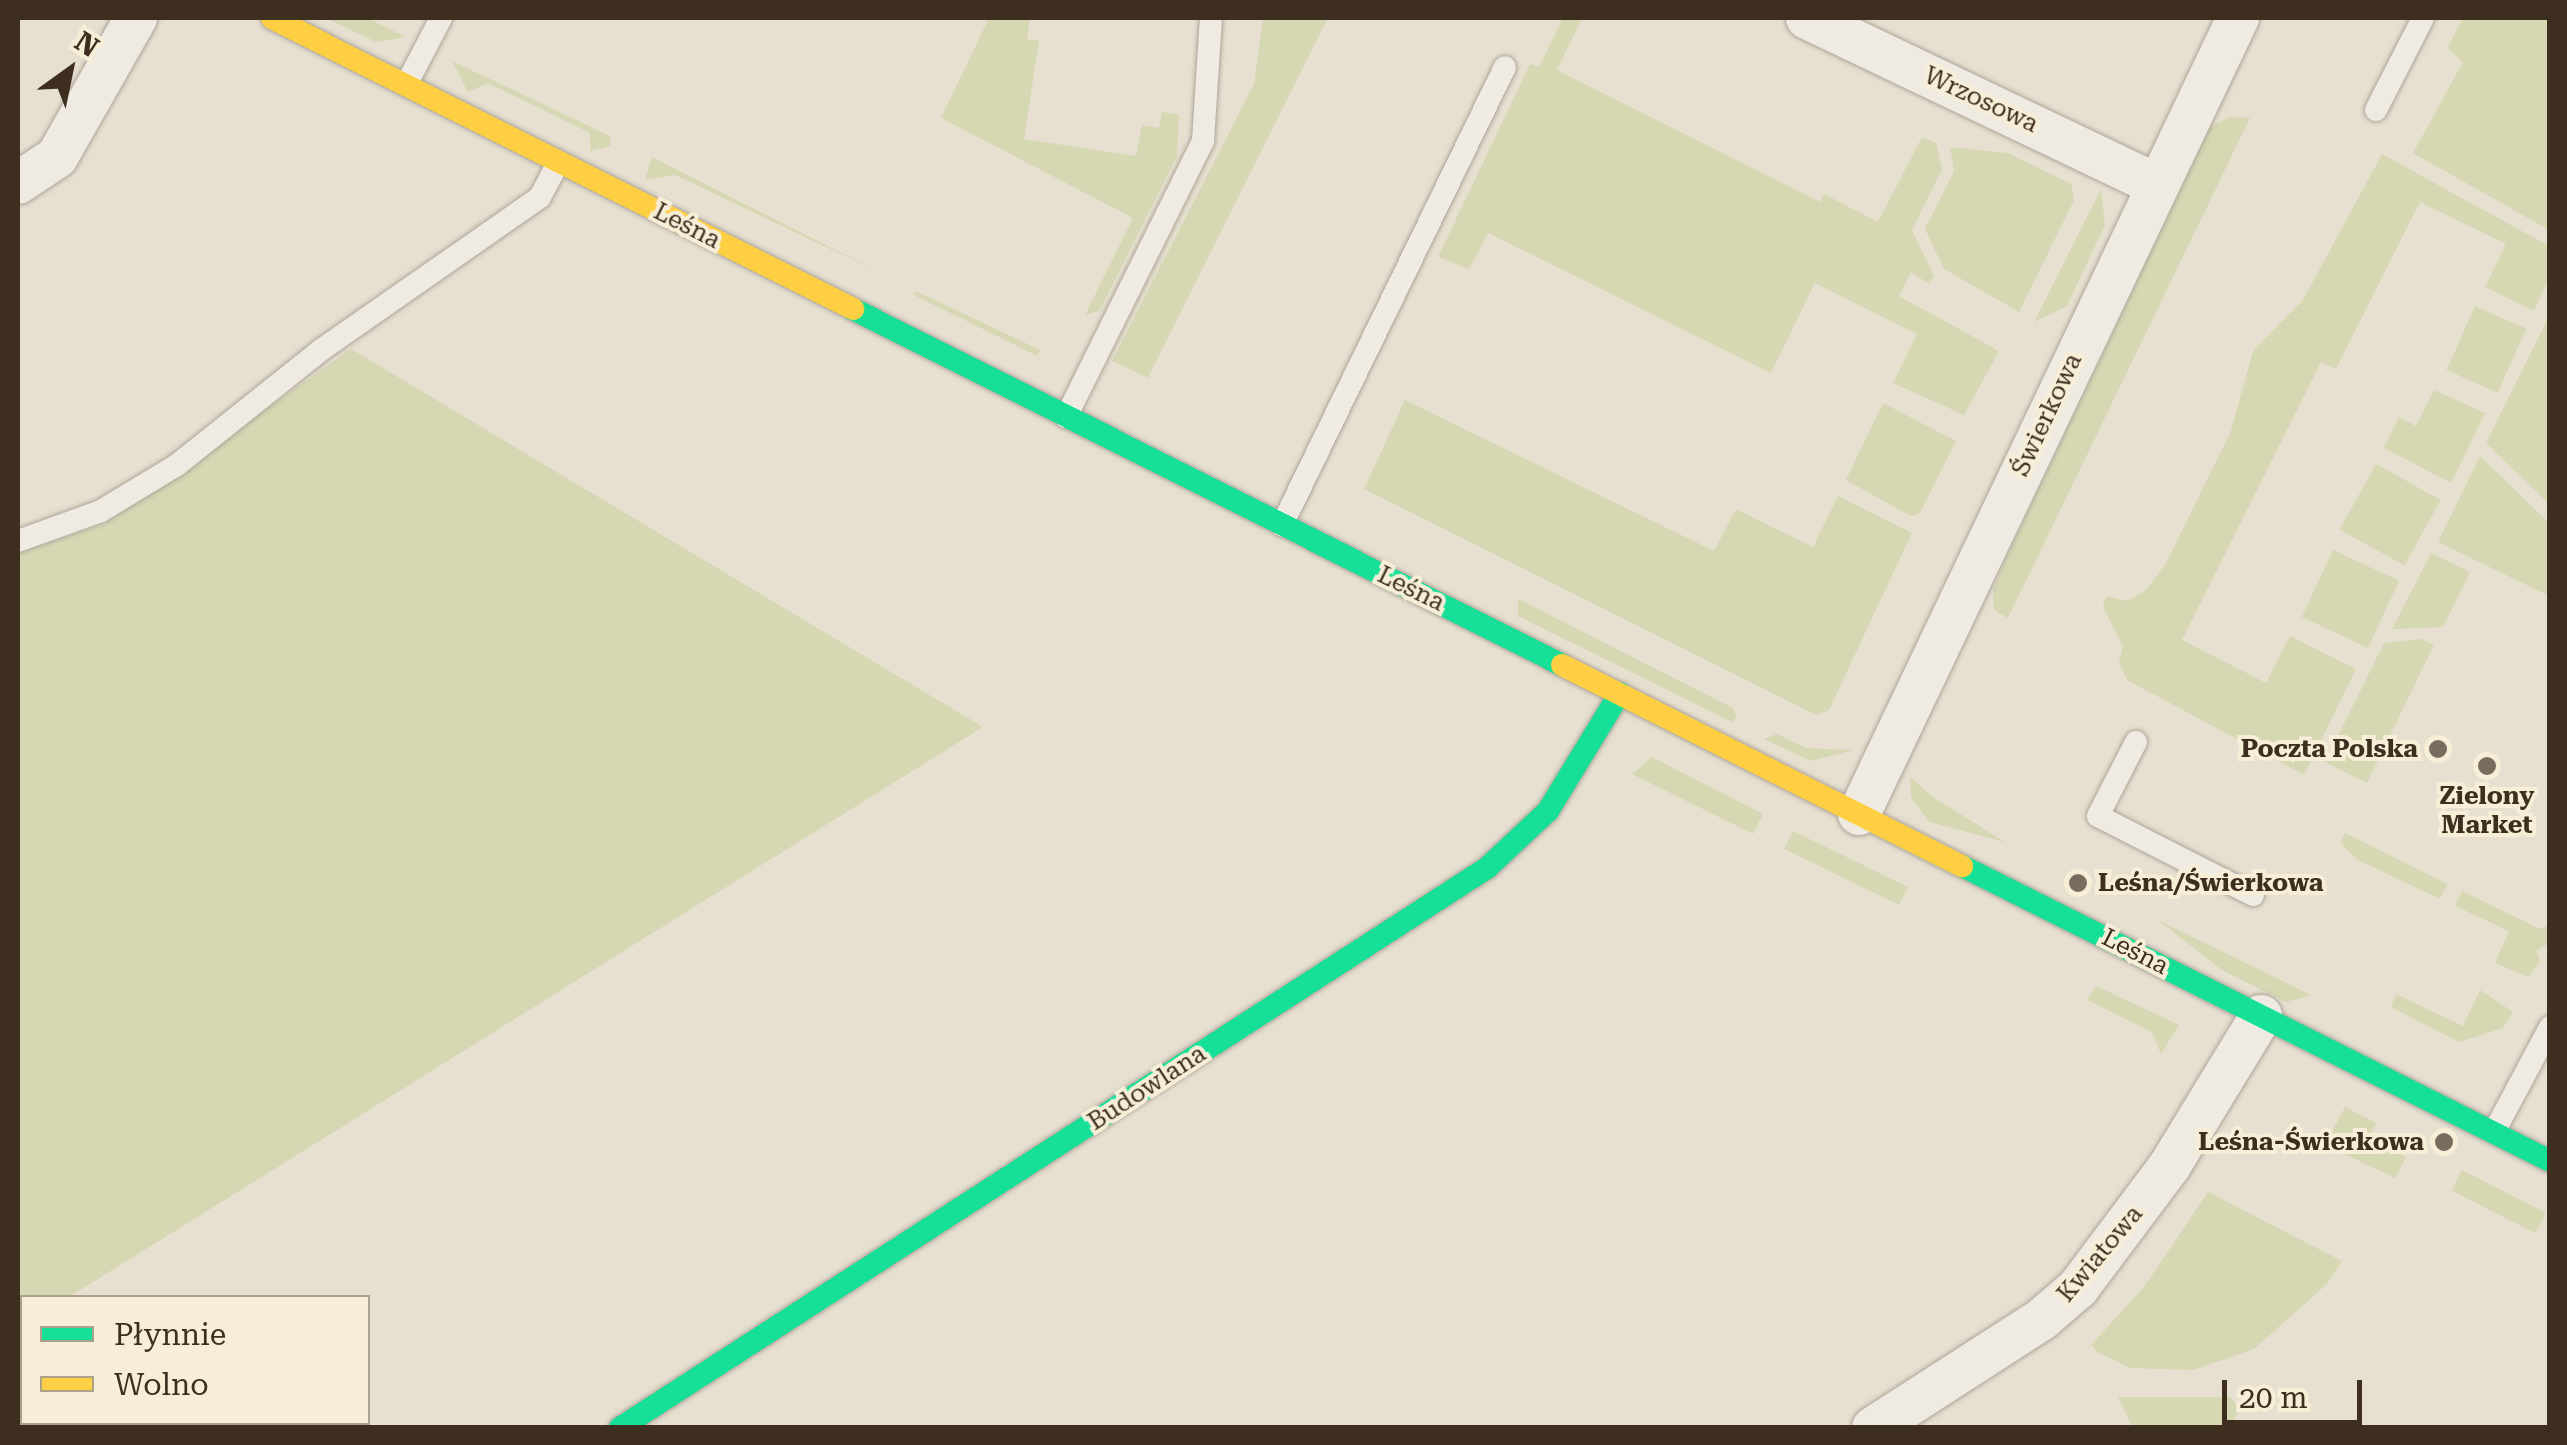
<!DOCTYPE html>
<html>
<head>
<meta charset="utf-8">
<style>
	body { margin:0 }
	#map { position:relative; width:2567px; height:1445px; overflow:hidden; background:#e7e0d1; font-family:"Roboto Serif",serif }
	div>[style] { position:absolute }
	.green>* { inset:0; background:#d6d7b3; transform-origin:0 0 }
	.roads { filter:drop-shadow(0 0 2px #ada599) drop-shadow(0 0 2px #ada599) }
	.lane>* { height:22px; margin:-11px; padding:0 11px; transform-origin:11px; border-radius:11px; background:#efebe3 }
	.street>* { height:42px; margin:-21px; padding:0 21px; transform-origin:21px; border-radius:21px; background:#efebe3 }
	.fast>* { height:22px; margin:-11px; padding:0 11px; transform-origin:11px; border-radius:11px; background:#16e098 }
	.slow>* { height:22px; margin:-11px; padding:0 11px; transform-origin:11px; border-radius:11px; background:#ffcf43 }
	.dots>* { width:28px; height:28px; translate:-50% -50%; box-sizing:border-box; border:5px solid #f7eed8; border-radius:50% }
	span { translate:-50% -50%; white-space:nowrap; text-align:center; line-height:1.15; -webkit-text-stroke:8px #f7eed8; paint-order:stroke }
	.street-label { font-size:25px; color:#3d2e20 }
	.poi-label { font-size:25px; color:#3d2e20; font-weight:700 }
	.right { translate:-100% -50%; text-align:right }
	.left { translate:0 -50%; text-align:left }
	.frame { position:absolute; inset:0; border:20px solid #3d2e20; pointer-events:none }
	.legend { position:absolute; left:20px; top:1295px; width:350px; height:130px; box-sizing:border-box; background:#f7eed8; border:2px solid #ada18e; margin:0; padding:12px 18px; list-style:none; font-size:30px; color:#3d2e20 }
	.legend li { display:flex; align-items:center; gap:20px; height:50px }
	.legend b { width:50px; border:2px solid #ada18e }
	.north { position:absolute; left:20px; top:20px; width:100px; height:100px; -webkit-text-stroke:8px #f7eed8; paint-order:stroke; rotate:33deg; font-size:28px; font-weight:700; line-height:40px; text-align:center; color:#3d2e20 }
	.north::after { content:''; display:block; margin:auto; width:35px; height:45px; background:#3d2e20; clip-path:polygon(50% 0,100% 100%,50% 72%,0 100%) }
	.scale { position:absolute; left:2222px; top:1380px; width:140px; height:45px; box-sizing:border-box; border:5px solid #3d2e20; border-top:0; padding-left:12px; font-size:30px; line-height:35px; white-space:nowrap; color:#3d2e20; -webkit-text-stroke:8px #f7eed8; paint-order:stroke }
</style>
</head>
<body>
<div id="map">
	<div class="green">
		<i style="clip-path:polygon(326px 18px,367px 18px,406px 37px,376px 42px)"></i>
		<i style="clip-path:polygon(989px 18px,1030px 18px,1027px 39px,1039px 41px,1024px 139px,1136px 156px,1142px 125px,1159px 128px,1162px 112px,1179px 115px,1177px 156px,1099px 311px,1085px 315px,1133px 218px,941px 118px)"></i>
		<i style="clip-path:polygon(1263px 18px,1328px 18px,1148px 378px,1112px 361px,1254px 84px)"></i>
		<i style="clip-path:polygon(1563px 18px,1582px 18px,1557px 70px,1820px 202px,1824px 194px,1878px 222px,1922px 137px,1936px 143px,1942px 169px,1912px 230px,1934px 276px,1929px 284px,1911px 272px,1899px 296px,1999px 351px,1964px 415px,1893px 383px,1917px 334px,1815px 283px,1771px 373px,1488px 233px,1469px 269px,1438px 257px,1530px 64px,1539px 67px)"></i>
		<i style="clip-path:polygon(2463px 18px,2549px 18px,2549px 230px,2413px 153px,2463px 62px,2447px 48px)"></i>
		<i style="clip-path:polygon(452px 61px,610px 136px,611px 146px,590px 151px,590px 133px,488px 83px,468px 92px)"></i>
		<i style="clip-path:polygon(2230px 117px,2250px 118px,2008px 618px,1994px 610px,1993px 590px,2008px 554px,2210px 127px)"></i>
		<i style="clip-path:polygon(1950px 147px,2008px 153px,2071px 184px,2074px 200px,2019px 312px,1944px 269px,1925px 229px,1954px 171px)"></i>
		<i style="clip-path:polygon(2382px 154px,2549px 246px,2549px 278px,2534px 311px,2485px 287px,2506px 244px,2420px 202px,2336px 369px,2321px 362px,2182px 640px,2266px 683px,2290px 636px,2356px 669px,2304px 775px,2127px 680px,2119px 663px,2123px 646px,2103px 607px,2106px 596px,2127px 601px,2144px 592px,2165px 565px,2231px 431px,2253px 351px,2303px 300px)"></i>
		<i style="clip-path:polygon(652px 157px,883px 274px,675px 175px,645px 180px)"></i>
		<i style="clip-path:polygon(2101px 189px,2105px 225px,2067px 306px,2034px 322px)"></i>
		<i style="clip-path:polygon(918px 292px,1040px 350px,1037px 356px,912px 294px)"></i>
		<i style="left:2475px;top:306px;width:56px;height:70px;rotate:24deg"></i>
		<i style="clip-path:polygon(2549px 316px,2549px 504px,2486px 443px)"></i>
		<i style="clip-path:polygon(351px 349px,983px 727px,69px 1297px,22px 1298px,18px 1329px,18px 553px,106px 523px)"></i>
		<i style="clip-path:polygon(2434px 390px,2485px 413px,2451px 483px,2384px 448px,2399px 417px,2416px 426px)"></i>
		<i style="clip-path:polygon(1405px 400px,1714px 551px,1736px 509px,1813px 547px,1838px 496px,1912px 533px,1829px 710px,1816px 715px,1364px 489px)"></i>
		<i style="clip-path:polygon(1883px 403px,1956px 441px,1920px 513px,1911px 516px,1846px 480px)"></i>
		<i style="clip-path:polygon(2480px 456px,2549px 523px,2549px 596px,2438px 542px)"></i>
		<i style="left:2376px;top:464px;width:74px;height:75px;rotate:29deg"></i>
		<i style="left:2333px;top:550px;width:73px;height:74px;rotate:25deg"></i>
		<i style="clip-path:polygon(2431px 553px,2470px 572px,2443px 627px,2392px 629px)"></i>
		<i style="clip-path:polygon(1518px 599px,1733px 708px,1737px 716px,1732px 722px,1518px 616px)"></i>
		<i style="clip-path:polygon(2421px 639px,2434px 645px,2367px 783px,2325px 762px,2384px 643px)"></i>
		<i style="clip-path:polygon(1777px 734px,1806px 748px,1854px 750px,1811px 761px,1764px 739px)"></i>
		<i style="clip-path:polygon(1652px 757px,1763px 814px,1753px 834px,1632px 774px)"></i>
		<i style="clip-path:polygon(1910px 777px,1933px 797px,2005px 842px,1929px 822px,1911px 797px)"></i>
		<i style="left:1793px;top:831px;width:128px;height:20px;rotate:26deg"></i>
		<i style="clip-path:polygon(2345px 833px,2447px 884px,2440px 899px,2356px 859px,2341px 843px)"></i>
		<i style="clip-path:polygon(2462px 891px,2540px 929px,2549px 925px,2549px 943px,2536px 951px,2540px 961px,2529px 977px,2495px 963px,2509px 931px,2455px 906px)"></i>
		<i style="clip-path:polygon(2158px 920px,2311px 995px,2286px 1002px,2222px 970px)"></i>
		<i style="clip-path:polygon(2096px 986px,2179px 1025px,2161px 1054px,2152px 1032px,2087px 1000px)"></i>
		<i style="clip-path:polygon(2480px 990px,2513px 1012px,2503px 1028px,2459px 1042px,2391px 1007px,2396px 994px,2463px 1026px)"></i>
		<i style="clip-path:polygon(2345px 1107px,2376px 1123px,2369px 1137px,2406px 1157px,2395px 1178px,2325px 1145px)"></i>
		<i style="left:2462px;top:1170px;width:94px;height:23px;rotate:27deg"></i>
		<i style="clip-path:polygon(2208px 1192px,2342px 1261px,2327px 1284px,2254px 1349px,2193px 1370px,2130px 1368px,2097px 1352px,2091px 1345px,2144px 1287px)"></i>
		<i style="clip-path:polygon(2118px 1397px,2230px 1397px,2241px 1409px,2228px 1427px,2132px 1427px)"></i>
	</div>
	<div class="roads">
		<div class="lane">
			<i style="left:406px;top:85px;width:76px;rotate:-62.4deg"></i>
			<i style="left:2376px;top:110px;width:103px;rotate:-62.9deg"></i>
			<i style="left:1066px;top:417px;width:308px;rotate:-63.6deg"></i>
			<i style="left:1203px;top:141px;width:123px;rotate:-86.3deg"></i>
			<i style="left:1282px;top:525px;width:509px;rotate:-64.04deg"></i>
			<i style="left:18px;top:541px;width:88px;rotate:-19.9deg"></i>
			<i style="left:101px;top:511px;width:89px;rotate:-31.2deg"></i>
			<i style="left:177px;top:465px;width:184px;rotate:-38.6deg"></i>
			<i style="left:321px;top:350px;width:267px;rotate:-34.9deg"></i>
			<i style="left:540px;top:197px;width:40px;rotate:-62deg"></i>
			<i style="left:2136px;top:742px;width:83px;rotate:117.2deg"></i>
			<i style="left:2098px;top:816px;width:174px;rotate:27deg"></i>
			<i style="left:2494px;top:1132px;width:119px;rotate:-61.9deg"></i>
		</div>
		<div class="street">
			<i style="left:1807px;top:18px;width:386px;rotate:25.5deg"></i>
			<i style="left:18px;top:183px;width:47px;rotate:-33.7deg"></i>
			<i style="left:57px;top:157px;width:160px;rotate:-60.4deg"></i>
			<i style="left:1859px;top:814px;width:882px;rotate:-64.54deg"></i>
			<i style="left:1873px;top:1428px;width:201px;rotate:-32.8deg"></i>
			<i style="left:2042px;top:1319px;width:48px;rotate:-40.7deg"></i>
			<i style="left:2078px;top:1288px;width:151px;rotate:-53.1deg"></i>
			<i style="left:2169px;top:1167px;width:177px;rotate:-58.6deg"></i>
		</div>
		<div class="fast">
			<i style="left:853px;top:309px;width:793px;rotate:26.66deg"></i>
			<i style="left:1962px;top:866px;width:658px;rotate:26.64deg"></i>
			<i style="left:620px;top:1428px;width:1032px;rotate:-32.86deg"></i>
			<i style="left:1487px;top:868px;width:83px;rotate:-43.1deg"></i>
			<i style="left:1548px;top:811px;width:138px;rotate:-58.6deg"></i>
		</div>
		<div class="slow">
			<i style="left:272px;top:18px;width:650px;rotate:26.6deg"></i>
			<i style="left:1562px;top:665px;width:448px;rotate:26.7deg"></i>
		</div>
	</div>
	<div class="dots">
		<i style="left:2438px;top:749px;background:#786c5e"></i>
		<i style="left:2487px;top:766px;background:#786c5e"></i>
		<i style="left:2078px;top:883px;background:#786c5e"></i>
		<i style="left:2444px;top:1142px;background:#786c5e"></i>
	</div>
	<div class="street-label">
		<span style="left:1981px;top:100px;rotate:25deg">Wrzosowa</span>
		<span style="left:687px;top:226px;rotate:27deg">Leśna</span>
		<span style="left:2047px;top:415px;rotate:-65deg">Świerkowa</span>
		<span style="left:1411px;top:589px;rotate:26deg">Leśna</span>
		<span style="left:2135px;top:952px;rotate:27deg">Leśna</span>
		<span style="left:1147px;top:1088px;rotate:-33deg">Budowlana</span>
		<span style="left:2100px;top:1254px;rotate:-50deg">Kwiatowa</span>
	</div>
	<div class="poi-label">
		<span class="right" style="left:2418px;top:749px">Poczta Polska</span>
		<span style="left:2487px;top:811px">Zielony<br>Market</span>
		<span class="left" style="left:2098px;top:883px">Leśna/Świerkowa</span>
		<span class="right" style="left:2424px;top:1142px">Leśna-Świerkowa</span>
	</div>
	<div class="frame"></div>
	<ul class="legend">
	<li><b style="height:12px;background:#16e098"></b>Płynnie</li>
	<li><b style="height:12px;background:#ffcf43"></b>Wolno</li>
	</ul>
	<div class="north">N</div>
	<div class="scale">20 m</div>
</div>
</body>
</html>
